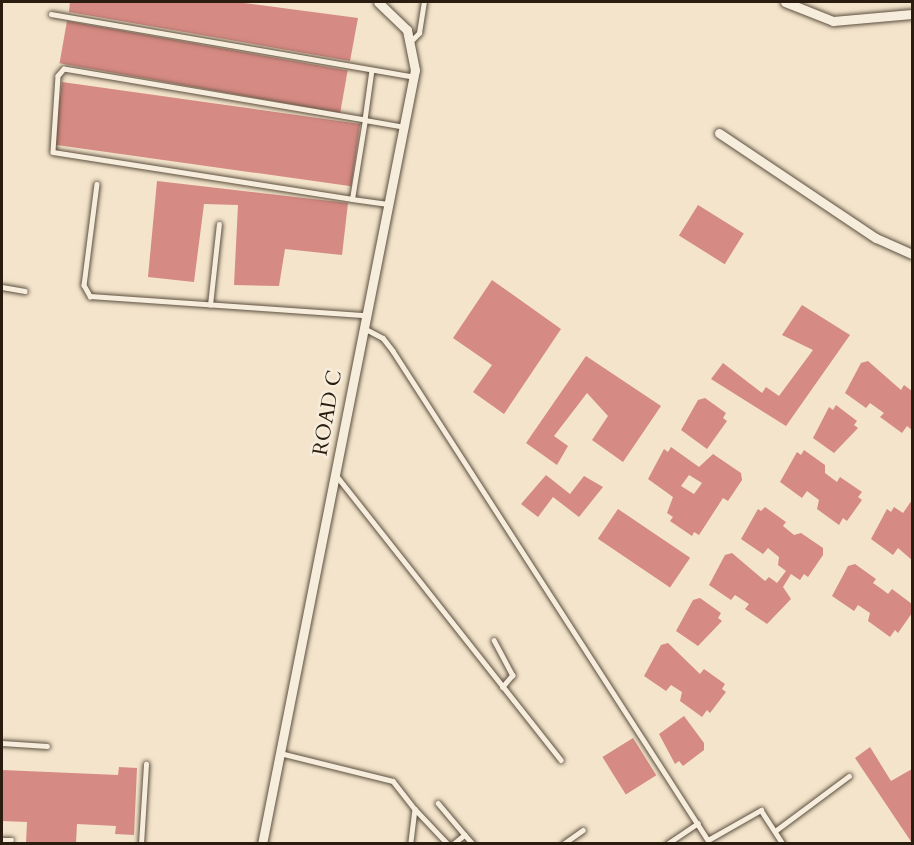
<!DOCTYPE html>
<html>
<head>
<meta charset="utf-8">
<style>
	body { margin:0 }
	#map { position:relative; width:914px; height:845px; overflow:hidden; background:#f3e4cb; font-family:Cardo,serif }
	div>[style] { position:absolute }
	.building>* { inset:0; background:#d58a83; transform-origin:0 0 }
	.roads { filter:drop-shadow(0 0 2px #5c4f3f) drop-shadow(0 0 2px #5c4f3f) }
	.service>* { height:4.5px; margin:-2.25px; padding:0 2.25px; transform-origin:2.25px; border-radius:2.25px; background:#f7eddd }
	.minor>* { height:9px; margin:-4.5px; padding:0 4.5px; transform-origin:4.5px; border-radius:4.5px; background:#f7eddd }
	span { translate:-50% -50%; white-space:nowrap; text-align:center; line-height:1.15; -webkit-text-stroke:5px #f7eddd; paint-order:stroke }
	.street-label { font-size:21px; color:#2a1d10 }
	.frame { position:absolute; inset:0; border:3px solid #2a1d10; pointer-events:none }
</style>
</head>
<body>
<div id="map">
	<div class="building">
		<i style="clip-path:polygon(70px 2px,236px 2px,358px 18px,350px 61px,69px 12px)"></i>
		<i style="left:67px;top:21px;width:285px;height:43px;rotate:10deg"></i>
		<i style="left:62px;top:82px;width:301px;height:63px;rotate:8deg"></i>
		<i style="clip-path:polygon(157px 181px,348px 203px,342px 255px,285px 249px,279px 286px,234px 285px,238px 205px,204px 204px,194px 282px,148px 277px)"></i>
		<i style="left:698px;top:205px;width:54px;height:36px;rotate:32deg"></i>
		<i style="clip-path:polygon(492px 280px,561px 329px,504px 414px,473px 392px,492px 365px,453px 338px)"></i>
		<i style="clip-path:polygon(802px 305px,850px 335px,786px 426px,711px 379px,723px 363px,762px 393px,766px 387px,779px 396px,813px 350px,782px 335px)"></i>
		<i style="clip-path:polygon(586px 356px,661px 406px,623px 462px,592px 440px,608px 416px,587px 393px,554px 436px,568px 446px,557px 465px,526px 443px)"></i>
		<i style="clip-path:polygon(868px 361px,901px 390px,904px 385px,912px 391px,912px 430px,907px 426px,902px 433px,880px 417px,884px 413px,870px 403px,866px 408px,845px 393px,861px 363px)"></i>
		<i style="clip-path:polygon(705px 398px,726px 413px,723px 418px,727px 421px,707px 449px,681px 430px,698px 400px)"></i>
		<i style="clip-path:polygon(836px 405px,857px 421px,854px 425px,858px 428px,834px 453px,813px 438px,829px 407px,833px 410px)"></i>
		<i style="clip-path:polygon(evenodd,671px 447px,699px 467px,713px 454px,741px 473px,742px 480px,728px 501px,723px 498px,699px 535px,694px 532px,692px 536px,670px 521px,673px 517px,667px 513px,673px 497px,648px 479px,664px 449px,668px 452px,671px 447px,689px 475px,702px 483px,694px 494px,681px 486px,689px 475px)"></i>
		<i style="clip-path:polygon(804px 450px,825px 465px,825px 473px,837px 482px,840px 477px,862px 492px,858px 497px,862px 500px,847px 521px,843px 518px,839px 525px,817px 509px,819px 500px,807px 491px,802px 498px,780px 482px,797px 452px,801px 455px)"></i>
		<i style="clip-path:polygon(546px 475px,570px 494px,584px 476px,603px 487px,579px 517px,553px 497px,538px 517px,521px 504px)"></i>
		<i style="clip-path:polygon(912px 500px,912px 560px,898px 548px,893px 555px,871px 539px,887px 509px,891px 512px,894px 507px,903px 513px)"></i>
		<i style="clip-path:polygon(765px 507px,786px 522px,783px 526px,794px 535px,801px 533px,823px 548px,823px 555px,808px 577px,804px 574px,800px 580px,791px 574px,783px 587px,791px 599px,767px 624px,745px 609px,749px 604px,735px 595px,731px 600px,709px 585px,725px 555px,732px 553px,765px 581px,769px 577px,777px 583px,786px 571px,778px 565px,779px 557px,768px 548px,763px 554px,741px 539px,758px 509px,761px 511px)"></i>
		<i style="left:618px;top:509px;width:87px;height:36px;rotate:34deg"></i>
		<i style="clip-path:polygon(855px 564px,876px 579px,873px 583px,883px 590px,888px 594px,892px 589px,912px 604px,912px 613px,898px 633px,895px 630px,890px 637px,868px 621px,870px 613px,858px 605px,854px 611px,832px 596px,848px 566px)"></i>
		<i style="clip-path:polygon(700px 598px,721px 613px,718px 618px,722px 621px,698px 646px,676px 631px,693px 600px)"></i>
		<i style="clip-path:polygon(668px 643px,700px 674px,704px 669px,725px 684px,722px 689px,726px 692px,710px 713px,707px 710px,702px 717px,680px 701px,682px 692px,671px 685px,666px 691px,644px 676px,661px 645px)"></i>
		<i style="clip-path:polygon(684px 716px,704px 743px,704px 750px,683px 766px,679px 761px,675px 764px,659px 734px)"></i>
		<i style="left:633px;top:738px;width:44px;height:36px;rotate:58deg"></i>
		<i style="clip-path:polygon(870px 747px,891px 781px,912px 769px,912px 843px,855px 758px)"></i>
		<i style="clip-path:polygon(119px 767px,137px 768px,134px 835px,115px 834px,116px 826px,77px 824px,76px 843px,26px 843px,27px 822px,2px 821px,2px 770px,118px 775px)"></i>
	</div>
	<div class="roads">
		<div class="service">
			<i style="left:51px;top:14px;width:368px;rotate:9.8deg"></i>
			<i style="left:412px;top:40px;width:10px;rotate:-45deg"></i>
			<i style="left:419px;top:33px;width:31px;rotate:-81deg"></i>
			<i style="left:372px;top:70px;width:50px;rotate:98deg"></i>
			<i style="left:365px;top:120px;width:305px;rotate:-170.4deg"></i>
			<i style="left:64px;top:69px;width:9px;rotate:131deg"></i>
			<i style="left:58px;top:76px;width:76px;rotate:93.8deg"></i>
			<i style="left:53px;top:152px;width:303px;rotate:8.9deg"></i>
			<i style="left:352px;top:199px;width:80px;rotate:-80.7deg"></i>
			<i style="left:365px;top:120px;width:41px;rotate:9.9deg"></i>
			<i style="left:97px;top:184px;width:102px;rotate:97.3deg"></i>
			<i style="left:84px;top:285px;width:13px;rotate:61deg"></i>
			<i style="left:90px;top:296px;width:276px;rotate:4deg"></i>
			<i style="left:352px;top:199px;width:36px;rotate:8deg"></i>
			<i style="left:2px;top:287px;width:23px;rotate:10deg"></i>
			<i style="left:210px;top:305px;width:81px;rotate:-83.7deg"></i>
			<i style="left:364px;top:328px;width:21px;rotate:28deg"></i>
			<i style="left:383px;top:338px;width:16px;rotate:52deg"></i>
			<i style="left:393px;top:351px;width:582px;rotate:57.21deg"></i>
			<i style="left:708px;top:840px;width:61px;rotate:-29.5deg"></i>
			<i style="left:761px;top:810px;width:40px;rotate:57.1deg"></i>
			<i style="left:336px;top:475px;width:363px;rotate:51.7deg"></i>
			<i style="left:494px;top:640px;width:40px;rotate:62deg"></i>
			<i style="left:513px;top:675px;width:16px;rotate:130deg"></i>
			<i style="left:2px;top:743px;width:45px;rotate:3.8deg"></i>
			<i style="left:280px;top:753px;width:116px;rotate:13.9deg"></i>
			<i style="left:393px;top:781px;width:36px;rotate:52deg"></i>
			<i style="left:415px;top:809px;width:35px;rotate:97deg"></i>
			<i style="left:438px;top:803px;width:42px;rotate:49.8deg"></i>
			<i style="left:465px;top:835px;width:14px;rotate:141deg"></i>
			<i style="left:415px;top:809px;width:48px;rotate:46.7deg"></i>
			<i style="left:775px;top:831px;width:92px;rotate:-36.6deg"></i>
			<i style="left:465px;top:835px;width:12px;rotate:48deg"></i>
			<i style="left:2px;top:840px;width:10px"></i>
			<i style="left:141px;top:844px;width:80px;rotate:-86.4deg"></i>
			<i style="left:563px;top:844px;width:24px;rotate:-35deg"></i>
			<i style="left:667px;top:844px;width:37px;rotate:-34deg"></i>
		</div>
		<div class="minor">
			<i style="left:785px;top:2px;width:52px;rotate:21.6deg"></i>
			<i style="left:833px;top:21px;width:79px;rotate:-5.1deg"></i>
			<i style="left:719px;top:133px;width:189px;rotate:33.8deg"></i>
			<i style="left:876px;top:238px;width:39px;rotate:24deg"></i>
			<i style="left:262px;top:844px;width:789px;rotate:-78.82deg"></i>
			<i style="left:415px;top:70px;width:41px;rotate:-101.3deg"></i>
			<i style="left:407px;top:30px;width:40px;rotate:-136deg"></i>
		</div>
	</div>
	<div class="street-label">
		<span style="left:328px;top:413px;rotate:-80deg">ROAD C</span>
	</div>
	<div class="frame"></div>
</div>
</body>
</html>
